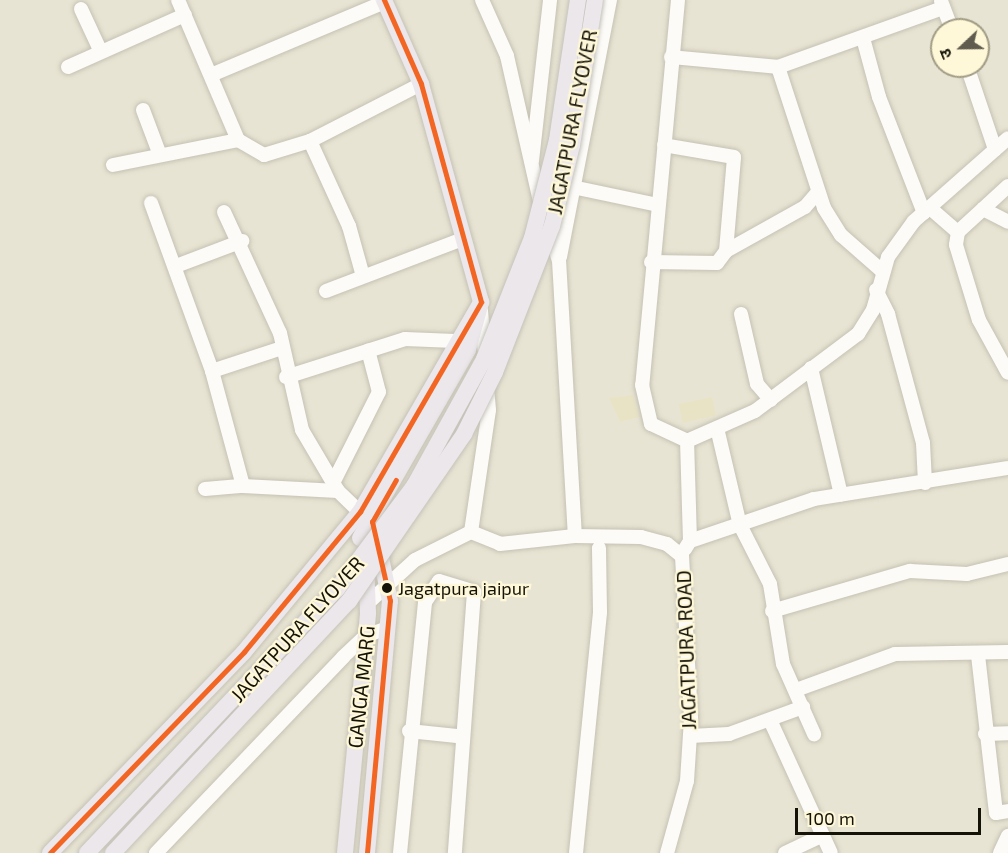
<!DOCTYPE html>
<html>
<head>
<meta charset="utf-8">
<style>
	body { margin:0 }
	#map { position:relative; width:1008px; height:853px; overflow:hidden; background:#e8e4d3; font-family:"Exo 2","Noto Sans Devanagari",sans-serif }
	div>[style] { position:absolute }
	.built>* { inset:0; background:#e9e3c6; transform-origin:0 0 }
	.roads { filter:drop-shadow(0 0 2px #c5c2b4) drop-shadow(0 0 2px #c5c2b4) }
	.minor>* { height:14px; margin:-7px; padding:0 7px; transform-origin:7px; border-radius:7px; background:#fcfbf8 }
	.major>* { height:16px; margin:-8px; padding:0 8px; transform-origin:8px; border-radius:8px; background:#ebe7eb }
	.bridges { filter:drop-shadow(0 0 2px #c4c2b9) drop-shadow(0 0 2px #c4c2b9) }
	.major-bridge>* { height:16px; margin:-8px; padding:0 8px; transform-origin:8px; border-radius:8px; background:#ebe7eb }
	.bus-1>* { height:4.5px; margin:-2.25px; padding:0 2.25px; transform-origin:2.25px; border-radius:2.25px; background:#f26522 }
	.dots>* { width:16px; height:16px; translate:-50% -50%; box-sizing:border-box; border:3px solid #fef8d8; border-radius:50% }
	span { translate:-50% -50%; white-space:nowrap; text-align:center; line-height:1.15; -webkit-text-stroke:4.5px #fef8d8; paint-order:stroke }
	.bus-label { font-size:18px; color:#151308 }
	.left { translate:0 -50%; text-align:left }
	.street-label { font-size:20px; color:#151308 }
	.north { position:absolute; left:930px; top:18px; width:60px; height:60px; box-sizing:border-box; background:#fef8d8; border:2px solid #a19c85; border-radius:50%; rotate:248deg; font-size:16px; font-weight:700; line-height:24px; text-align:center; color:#151308 }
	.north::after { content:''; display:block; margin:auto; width:21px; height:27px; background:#5f5c4f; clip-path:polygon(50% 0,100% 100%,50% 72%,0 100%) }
	.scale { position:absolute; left:795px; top:808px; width:186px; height:27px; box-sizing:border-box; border:3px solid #151308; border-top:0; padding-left:8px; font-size:18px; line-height:21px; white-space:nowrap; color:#151308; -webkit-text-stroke:4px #fef8d8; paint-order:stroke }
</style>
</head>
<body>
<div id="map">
	<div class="built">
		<i style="clip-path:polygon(633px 395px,639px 417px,620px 422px,609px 398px)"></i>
		<i style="left:712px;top:397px;width:19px;height:34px;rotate:78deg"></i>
	</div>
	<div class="roads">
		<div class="minor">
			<i style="left:482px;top:0;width:61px;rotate:65.9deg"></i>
			<i style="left:507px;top:56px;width:154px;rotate:77.2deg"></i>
			<i style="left:678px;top:0;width:387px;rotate:95.3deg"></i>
			<i style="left:642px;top:385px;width:40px;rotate:77deg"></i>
			<i style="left:651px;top:424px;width:40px;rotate:25deg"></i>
			<i style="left:941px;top:1px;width:31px;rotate:69deg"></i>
			<i style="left:81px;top:9px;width:47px;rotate:65.1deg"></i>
			<i style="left:863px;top:38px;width:61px;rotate:74.8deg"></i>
			<i style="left:879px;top:97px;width:124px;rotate:68.8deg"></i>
			<i style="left:671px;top:57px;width:107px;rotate:5.3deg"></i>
			<i style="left:778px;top:67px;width:148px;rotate:71.9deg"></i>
			<i style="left:824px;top:208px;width:32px;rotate:58deg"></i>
			<i style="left:841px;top:235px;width:55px;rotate:41.3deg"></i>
			<i style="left:967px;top:66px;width:88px;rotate:71.4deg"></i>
			<i style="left:68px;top:67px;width:128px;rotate:-24deg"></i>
			<i style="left:778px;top:67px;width:175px;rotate:-19.7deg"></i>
			<i style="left:211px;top:75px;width:189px;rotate:-22.8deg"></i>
			<i style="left:143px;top:110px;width:48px;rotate:69.3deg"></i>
			<i style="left:238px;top:140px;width:30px;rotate:30deg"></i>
			<i style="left:264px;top:155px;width:48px;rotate:-16.9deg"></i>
			<i style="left:310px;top:141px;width:125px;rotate:-27.2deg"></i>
			<i style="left:310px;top:141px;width:94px;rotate:65.4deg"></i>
			<i style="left:349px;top:226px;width:52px;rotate:74.4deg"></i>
			<i style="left:532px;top:161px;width:162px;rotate:-83.6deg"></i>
			<i style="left:113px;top:165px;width:127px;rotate:-11.3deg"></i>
			<i style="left:238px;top:140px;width:152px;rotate:-113.2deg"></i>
			<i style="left:563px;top:185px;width:97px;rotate:11.9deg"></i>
			<i style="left:1008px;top:186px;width:68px;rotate:137.4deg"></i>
			<i style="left:958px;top:232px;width:13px;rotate:99deg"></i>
			<i style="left:956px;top:245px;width:78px;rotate:73deg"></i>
			<i style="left:979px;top:320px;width:60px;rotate:61.3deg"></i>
			<i style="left:151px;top:203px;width:179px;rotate:70deg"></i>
			<i style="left:212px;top:371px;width:119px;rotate:74.9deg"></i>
			<i style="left:243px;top:486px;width:95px;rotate:3deg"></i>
			<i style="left:930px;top:208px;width:37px;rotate:41deg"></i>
			<i style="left:983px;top:209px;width:28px;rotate:27deg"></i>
			<i style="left:224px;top:212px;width:133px;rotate:65.2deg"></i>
			<i style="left:280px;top:333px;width:99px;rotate:77.2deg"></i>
			<i style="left:302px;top:430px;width:71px;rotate:59.5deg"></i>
			<i style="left:338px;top:491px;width:30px;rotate:44deg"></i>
			<i style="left:548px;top:227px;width:35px;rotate:72deg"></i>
			<i style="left:559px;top:260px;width:276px;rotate:86.7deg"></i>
			<i style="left:575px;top:536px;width:66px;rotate:0.9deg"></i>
			<i style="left:641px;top:537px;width:27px;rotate:15deg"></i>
			<i style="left:667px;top:544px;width:19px;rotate:39deg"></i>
			<i style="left:682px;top:556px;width:163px;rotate:86.8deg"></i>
			<i style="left:691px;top:719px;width:62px;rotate:93.7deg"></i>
			<i style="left:687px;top:781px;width:75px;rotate:105.5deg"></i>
			<i style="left:726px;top:251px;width:90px;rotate:-29.1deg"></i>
			<i style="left:805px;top:207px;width:20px;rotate:-49deg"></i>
			<i style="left:560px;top:257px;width:262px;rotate:-79deg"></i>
			<i style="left:651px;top:262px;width:66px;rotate:0.9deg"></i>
			<i style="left:717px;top:263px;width:15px;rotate:-53deg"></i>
			<i style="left:726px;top:251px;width:94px;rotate:-85.1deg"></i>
			<i style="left:734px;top:157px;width:71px;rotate:-170.3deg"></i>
			<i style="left:176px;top:266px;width:71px;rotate:-20.7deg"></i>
			<i style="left:876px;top:290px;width:27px;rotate:63deg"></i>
			<i style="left:888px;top:314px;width:134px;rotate:74.8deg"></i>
			<i style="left:923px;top:443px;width:40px;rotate:87.1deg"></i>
			<i style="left:326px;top:291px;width:147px;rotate:-20.8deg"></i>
			<i style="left:481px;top:311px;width:43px;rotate:84.7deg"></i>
			<i style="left:741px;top:314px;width:72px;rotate:77.1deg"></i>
			<i style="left:757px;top:384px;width:21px;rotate:49deg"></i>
			<i style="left:811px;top:368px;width:130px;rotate:76.7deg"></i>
			<i style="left:212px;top:371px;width:74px;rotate:-18.2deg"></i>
			<i style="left:286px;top:377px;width:125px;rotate:-17.7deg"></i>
			<i style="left:405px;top:339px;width:50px;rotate:2.3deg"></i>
			<i style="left:717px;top:428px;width:100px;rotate:76.7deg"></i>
			<i style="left:740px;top:525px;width:66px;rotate:63deg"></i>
			<i style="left:770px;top:584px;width:81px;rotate:80.8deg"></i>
			<i style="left:783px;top:664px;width:77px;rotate:66.1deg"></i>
			<i style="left:333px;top:483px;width:102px;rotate:-63.2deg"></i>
			<i style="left:379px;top:392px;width:43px;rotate:-104.7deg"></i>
			<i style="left:205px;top:489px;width:38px;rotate:-5deg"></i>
			<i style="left:471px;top:532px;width:123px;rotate:-81.6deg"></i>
			<i style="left:489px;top:410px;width:25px;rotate:-95deg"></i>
			<i style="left:471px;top:532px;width:31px;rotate:22deg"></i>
			<i style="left:500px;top:544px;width:75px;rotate:-6.1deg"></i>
			<i style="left:690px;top:541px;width:100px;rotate:-91.7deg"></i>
			<i style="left:687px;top:441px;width:74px;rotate:-23.8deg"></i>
			<i style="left:755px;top:411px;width:129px;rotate:-36.8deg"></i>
			<i style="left:858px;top:334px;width:28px;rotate:-58deg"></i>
			<i style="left:873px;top:310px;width:55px;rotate:-74.2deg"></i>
			<i style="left:888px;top:257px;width:44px;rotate:-54.2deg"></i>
			<i style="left:914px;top:221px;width:125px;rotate:-41.4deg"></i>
			<i style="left:685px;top:549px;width:9px;rotate:-58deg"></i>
			<i style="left:690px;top:541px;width:131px;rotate:-18.7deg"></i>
			<i style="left:814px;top:499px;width:196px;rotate:-9.1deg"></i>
			<i style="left:369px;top:602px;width:62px;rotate:-42.4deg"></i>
			<i style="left:415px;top:560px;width:63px;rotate:-26.6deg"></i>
			<i style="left:772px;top:611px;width:144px;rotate:-16.2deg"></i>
			<i style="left:910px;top:571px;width:57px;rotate:3deg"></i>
			<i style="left:967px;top:574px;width:42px;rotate:-13.7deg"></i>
			<i style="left:978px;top:655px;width:159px;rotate:83.5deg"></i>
			<i style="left:996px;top:813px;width:12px;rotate:-9deg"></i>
			<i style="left:796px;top:690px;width:105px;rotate:-20deg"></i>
			<i style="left:895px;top:654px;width:113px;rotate:-1deg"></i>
			<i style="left:770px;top:720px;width:146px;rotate:65.4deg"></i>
			<i style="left:409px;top:731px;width:48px;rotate:5.9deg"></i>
			<i style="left:985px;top:734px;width:23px;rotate:-2deg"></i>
			<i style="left:690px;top:736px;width:39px;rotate:-3deg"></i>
			<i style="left:729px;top:734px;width:79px;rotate:-20deg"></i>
			<i style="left:156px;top:853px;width:271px;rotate:-46.3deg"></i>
			<i style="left:343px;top:657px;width:33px;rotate:-43deg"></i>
			<i style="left:367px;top:635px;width:22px;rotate:-18deg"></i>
			<i style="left:400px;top:853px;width:252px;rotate:-84.3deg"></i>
			<i style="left:425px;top:602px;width:25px;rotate:-56deg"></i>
			<i style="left:439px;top:581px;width:37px;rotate:17deg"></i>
			<i style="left:474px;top:592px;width:262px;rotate:94.2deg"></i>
			<i style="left:576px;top:853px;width:242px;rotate:-84.3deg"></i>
			<i style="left:600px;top:612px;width:64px;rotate:-90.9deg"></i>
			<i style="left:785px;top:853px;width:42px;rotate:-25.3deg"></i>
			<i style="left:1000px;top:853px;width:19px;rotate:-65deg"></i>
		</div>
		<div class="major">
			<i style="left:360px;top:538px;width:217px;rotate:-60.1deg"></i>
			<i style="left:468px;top:350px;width:50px;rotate:-74.8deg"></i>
			<i style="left:481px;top:302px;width:226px;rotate:-105.4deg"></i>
			<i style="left:421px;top:84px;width:92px;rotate:-113.8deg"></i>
			<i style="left:50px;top:853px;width:279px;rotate:-46deg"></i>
			<i style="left:244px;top:652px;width:182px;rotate:-50.4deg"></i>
			<i style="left:360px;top:512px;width:242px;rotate:-60deg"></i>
			<i style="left:345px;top:853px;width:241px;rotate:-84.5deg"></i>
			<i style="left:368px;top:613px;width:49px;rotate:-92.3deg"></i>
			<i style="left:367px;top:853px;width:253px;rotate:-84.8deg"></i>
			<i style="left:390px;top:601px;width:59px;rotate:-101.7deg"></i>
		</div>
	</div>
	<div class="bridges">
		<div class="major-bridge">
			<i style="left:87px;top:853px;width:364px;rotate:-46.6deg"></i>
			<i style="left:337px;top:589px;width:129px;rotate:-53.2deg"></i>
			<i style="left:414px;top:486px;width:145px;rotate:-61.1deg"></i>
			<i style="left:484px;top:359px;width:130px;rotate:-68.4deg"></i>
			<i style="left:532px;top:238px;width:101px;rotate:-75.7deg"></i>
			<i style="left:557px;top:140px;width:142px;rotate:-81.5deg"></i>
			<i style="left:113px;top:853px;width:345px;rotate:-46.9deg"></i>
			<i style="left:349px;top:601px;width:203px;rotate:-55.4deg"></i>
			<i style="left:464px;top:434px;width:69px;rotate:-63.4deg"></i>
			<i style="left:495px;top:372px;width:157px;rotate:-68.7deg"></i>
			<i style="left:552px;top:226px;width:83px;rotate:-76.1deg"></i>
			<i style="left:572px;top:145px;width:147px;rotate:-81deg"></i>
		</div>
	</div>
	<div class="bus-1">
		<i style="left:50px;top:853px;width:279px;rotate:-46deg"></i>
		<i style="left:244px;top:652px;width:182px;rotate:-50.4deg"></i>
		<i style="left:360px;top:512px;width:242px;rotate:-60deg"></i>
		<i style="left:481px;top:302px;width:226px;rotate:-105.4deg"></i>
		<i style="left:421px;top:84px;width:92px;rotate:-113.8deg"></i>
		<i style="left:367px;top:853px;width:253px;rotate:-84.8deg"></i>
		<i style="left:390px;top:601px;width:81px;rotate:-102.8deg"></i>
		<i style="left:372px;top:522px;width:48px;rotate:-60.3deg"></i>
	</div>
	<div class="dots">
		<i style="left:387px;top:588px;background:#151308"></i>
	</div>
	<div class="bus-label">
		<span class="left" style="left:398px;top:588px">Jagatpura jaipur</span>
	</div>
	<div class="street-label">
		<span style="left:572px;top:122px;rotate:-79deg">JAGATPURA FLYOVER</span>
		<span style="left:297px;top:629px;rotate:-48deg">JAGATPURA FLYOVER</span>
		<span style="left:686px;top:650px;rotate:-92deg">JAGATPURA ROAD</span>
		<span style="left:361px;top:687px;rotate:-84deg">GANGA MARG</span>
	</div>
	<div class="north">उ</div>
	<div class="scale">100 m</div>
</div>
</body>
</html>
